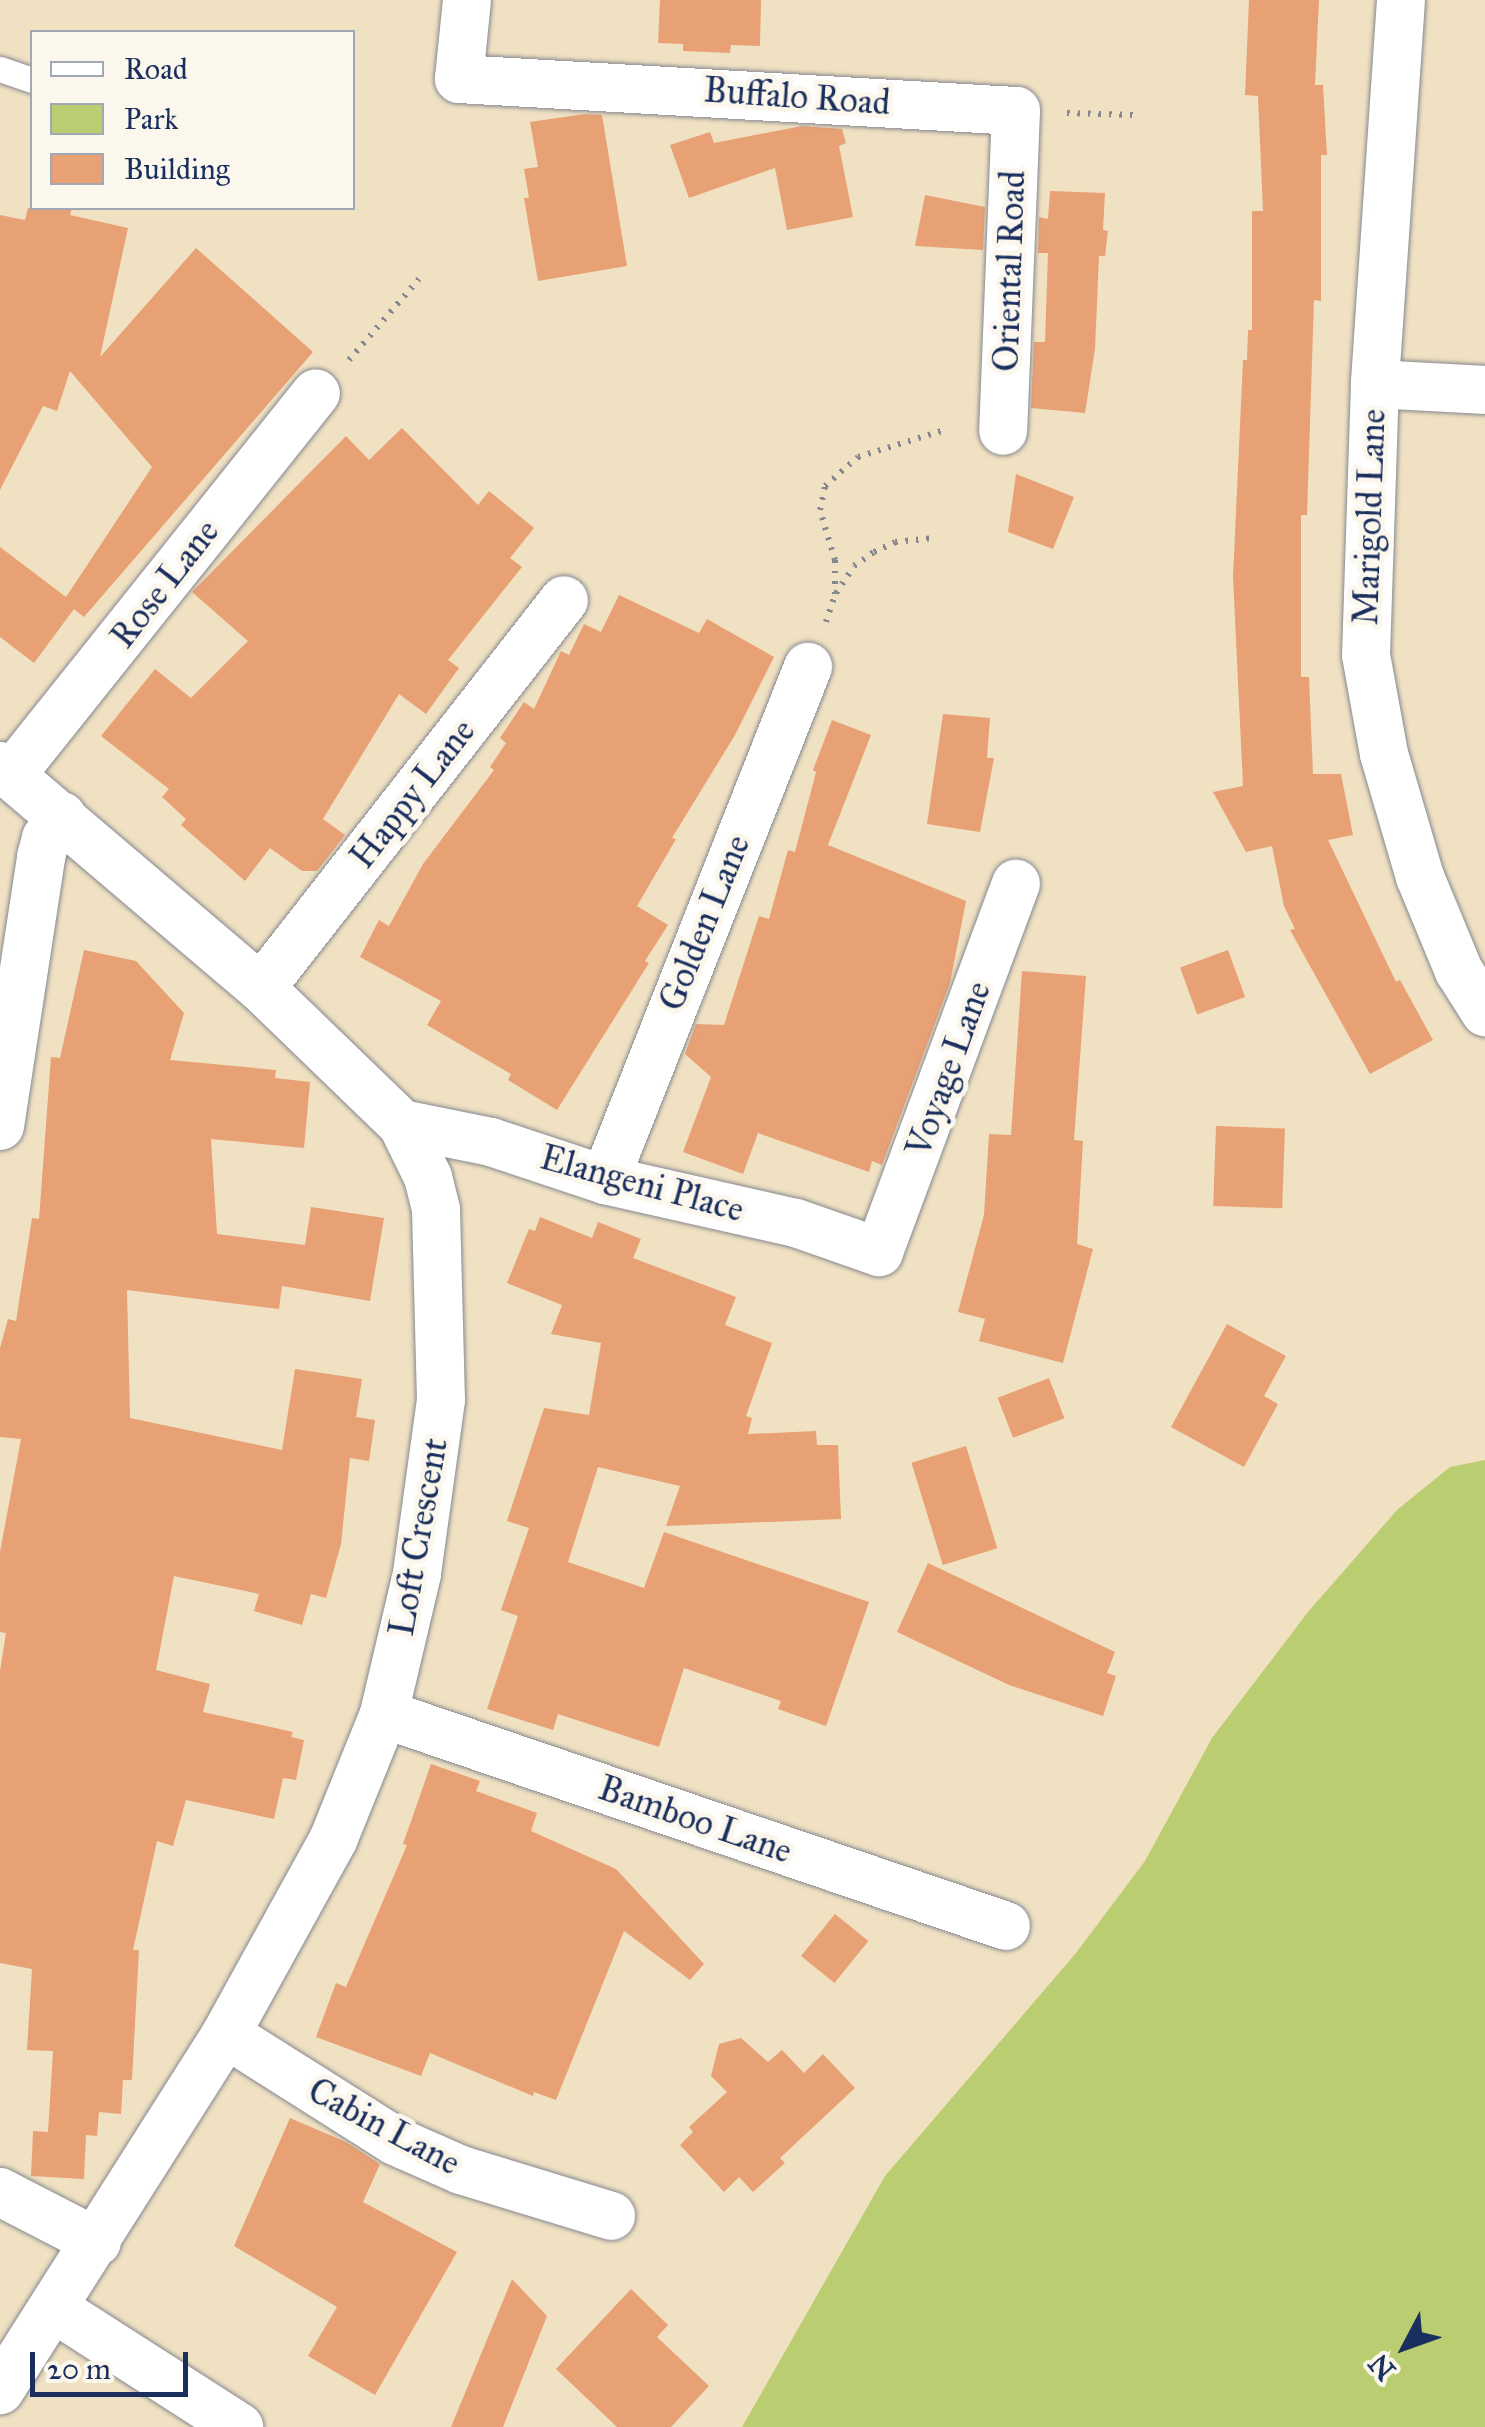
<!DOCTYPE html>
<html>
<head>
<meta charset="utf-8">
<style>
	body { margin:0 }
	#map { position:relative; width:1485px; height:2427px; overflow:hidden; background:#f0e1c2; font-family:"IM FELL Great Primer",serif }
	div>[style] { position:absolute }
	.green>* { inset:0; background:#bbcd71 }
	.building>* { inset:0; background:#e8a175; transform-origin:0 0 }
	.path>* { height:6px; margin-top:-3px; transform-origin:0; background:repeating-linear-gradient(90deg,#868890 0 2.5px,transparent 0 10.5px) }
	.roads { filter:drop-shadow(0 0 2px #868890) drop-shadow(0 0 2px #868890) }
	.lane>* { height:25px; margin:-12.5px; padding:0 12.5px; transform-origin:12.5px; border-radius:12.5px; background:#fff }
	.street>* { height:48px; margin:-24px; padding:0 24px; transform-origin:24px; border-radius:24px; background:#fff }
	span { translate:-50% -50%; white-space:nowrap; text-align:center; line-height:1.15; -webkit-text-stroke:10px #fbf7ec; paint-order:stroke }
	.street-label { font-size:35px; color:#1b2f5e }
	.legend { position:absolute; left:30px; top:30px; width:325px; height:180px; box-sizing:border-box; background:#fbf7ec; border:2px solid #a1a7b3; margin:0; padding:12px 18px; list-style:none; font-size:30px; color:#1b2f5e }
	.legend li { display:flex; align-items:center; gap:20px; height:50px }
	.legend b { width:50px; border:2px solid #a1a7b3 }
	.north { position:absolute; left:1355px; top:2297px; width:100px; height:100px; -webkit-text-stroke:8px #fbf7ec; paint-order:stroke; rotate:229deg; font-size:28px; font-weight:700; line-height:40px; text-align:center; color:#1b2f5e }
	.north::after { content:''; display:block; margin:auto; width:35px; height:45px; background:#1b2f5e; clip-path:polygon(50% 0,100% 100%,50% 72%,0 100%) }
	.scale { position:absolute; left:30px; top:2352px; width:158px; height:45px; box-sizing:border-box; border:5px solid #1b2f5e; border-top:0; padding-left:12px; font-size:30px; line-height:35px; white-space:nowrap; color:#1b2f5e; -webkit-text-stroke:8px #fbf7ec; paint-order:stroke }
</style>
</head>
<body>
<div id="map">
	<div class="green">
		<i style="clip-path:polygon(1485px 1460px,1485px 2427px,742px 2427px,885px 2176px,1076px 1953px,1145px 1861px,1212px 1738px,1308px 1612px,1397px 1510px,1450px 1467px)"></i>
	</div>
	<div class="building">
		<i style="clip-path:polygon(660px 0,761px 0,760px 46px,731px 45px,730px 53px,683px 51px,683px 44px,658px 43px)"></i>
		<i style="clip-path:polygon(1249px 0,1319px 0,1315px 85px,1323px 85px,1327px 155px,1321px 155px,1321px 301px,1314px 300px,1307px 515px,1301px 515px,1301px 677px,1309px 677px,1313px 774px,1341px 774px,1353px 835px,1328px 840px,1396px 982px,1400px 980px,1433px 1040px,1370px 1074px,1290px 930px,1295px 929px,1284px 906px,1272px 846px,1246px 852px,1213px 792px,1243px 786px,1233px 577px,1243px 360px,1247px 360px,1248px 330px,1252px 330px,1252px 211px,1263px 211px,1258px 96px,1245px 95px)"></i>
		<i style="clip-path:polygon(585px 114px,602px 115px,627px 266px,538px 281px,524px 198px,529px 198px,524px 169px,538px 167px,530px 122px)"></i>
		<i style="clip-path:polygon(802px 126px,842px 129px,846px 143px,839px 146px,853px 217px,787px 230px,775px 168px,689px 198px,670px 145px,710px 132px,714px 143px)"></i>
		<i style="clip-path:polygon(1050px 191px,1105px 193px,1103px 230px,1108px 231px,1105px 256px,1099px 256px,1095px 349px,1085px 413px,1031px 408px,1034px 342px,1045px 342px,1048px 253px,1038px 253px,1039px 217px,1048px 219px)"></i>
		<i style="clip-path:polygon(925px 195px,985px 207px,983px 250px,915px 246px)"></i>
		<i style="clip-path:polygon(28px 208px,72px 208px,70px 215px,128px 228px,100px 357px,196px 248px,313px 352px,84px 617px,74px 609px,34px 663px,0 637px,0 547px,66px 597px,152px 467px,70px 371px,57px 411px,43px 406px,0 490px,0 215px,25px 220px)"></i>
		<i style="clip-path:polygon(402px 428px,478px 505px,489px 491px,534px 528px,510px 558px,522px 567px,448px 660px,459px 668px,426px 714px,399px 694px,323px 819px,345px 835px,317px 871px,302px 871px,270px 848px,245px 881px,181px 825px,186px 819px,162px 797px,169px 789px,101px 736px,155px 669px,191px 698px,248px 641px,192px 592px,346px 436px,369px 460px)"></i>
		<i style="clip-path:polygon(1016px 474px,1074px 497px,1053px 549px,1008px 532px)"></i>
		<i style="clip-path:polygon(619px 595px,699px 633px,707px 619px,774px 657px,735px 735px,672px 838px,676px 839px,637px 906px,668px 925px,645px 961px,649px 963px,557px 1110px,508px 1080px,511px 1074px,427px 1025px,441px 1001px,360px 957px,379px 920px,389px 926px,423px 864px,494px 770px,490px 767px,506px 743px,500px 738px,524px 702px,534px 709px,561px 651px,569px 655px,584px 624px,601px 632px)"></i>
		<i style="clip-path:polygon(943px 714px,990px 718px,987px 758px,994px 758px,980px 832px,927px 824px)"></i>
		<i style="clip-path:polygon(832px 720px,871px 735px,828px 845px,966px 901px,950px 983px,882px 1165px,872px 1161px,869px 1172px,758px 1133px,743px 1174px,683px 1152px,711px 1077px,685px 1054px,696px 1024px,724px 1025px,759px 916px,769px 919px,788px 850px,795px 852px,816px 772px,813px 770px)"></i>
		<i style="clip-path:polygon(84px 950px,136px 961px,184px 1013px,170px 1060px,276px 1070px,275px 1078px,310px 1082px,304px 1148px,211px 1139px,217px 1234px,305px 1245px,311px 1207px,384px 1218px,370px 1301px,282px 1286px,279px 1309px,127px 1290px,130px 1418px,282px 1450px,295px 1369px,362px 1379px,356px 1417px,375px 1420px,369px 1461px,350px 1458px,341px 1544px,326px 1598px,311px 1594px,302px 1625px,254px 1611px,259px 1594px,174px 1576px,156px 1670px,210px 1684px,203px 1712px,293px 1732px,291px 1737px,304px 1740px,296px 1780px,283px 1778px,274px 1819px,186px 1800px,173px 1846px,157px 1841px,133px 1950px,139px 1950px,132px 2080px,123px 2080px,121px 2114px,99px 2112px,97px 2136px,86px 2135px,84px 2179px,31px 2176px,33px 2131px,48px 2132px,53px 2051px,27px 2050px,32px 1969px,0 1963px,0 1671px,6px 1633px,0 1632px,0 1552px,21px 1439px,0 1437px,0 1348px,8px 1319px,16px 1321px,32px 1218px,39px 1219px,51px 1057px,60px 1058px)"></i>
		<i style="left:1228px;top:950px;width:50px;height:51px;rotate:70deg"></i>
		<i style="clip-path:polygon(1022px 971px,1086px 976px,1074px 1140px,1083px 1141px,1077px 1244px,1093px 1249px,1063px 1363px,979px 1341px,985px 1319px,958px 1312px,984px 1215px,989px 1134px,1011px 1135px)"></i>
		<i style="left:1216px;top:1126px;width:69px;height:80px;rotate:2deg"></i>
		<i style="clip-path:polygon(540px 1217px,592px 1238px,598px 1222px,641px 1239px,633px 1258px,736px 1297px,725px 1325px,772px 1343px,746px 1416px,752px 1418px,748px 1434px,816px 1431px,817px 1445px,838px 1445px,841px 1519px,666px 1526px,680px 1486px,598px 1467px,568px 1562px,644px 1588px,664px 1532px,869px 1602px,826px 1726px,778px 1709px,781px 1701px,684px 1668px,659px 1747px,558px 1714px,553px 1730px,487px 1709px,518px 1616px,501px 1610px,529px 1528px,507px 1521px,544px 1408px,589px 1415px,601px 1343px,551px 1334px,562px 1305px,507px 1283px,529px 1229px,535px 1231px)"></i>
		<i style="clip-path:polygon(1227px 1324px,1286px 1356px,1264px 1396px,1278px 1404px,1244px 1467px,1171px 1427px)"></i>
		<i style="left:1049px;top:1378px;width:43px;height:55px;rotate:69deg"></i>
		<i style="left:966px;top:1446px;width:107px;height:57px;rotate:73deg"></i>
		<i style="clip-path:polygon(928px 1563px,1115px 1652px,1107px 1673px,1116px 1676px,1103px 1716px,1009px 1685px,897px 1632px)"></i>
		<i style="clip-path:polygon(431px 1764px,480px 1781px,476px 1791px,537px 1813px,531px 1831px,616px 1869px,704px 1964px,690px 1980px,624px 1931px,556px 2100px,534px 2092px,533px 2096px,430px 2053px,421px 2076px,316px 2037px,336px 1983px,346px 1987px,407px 1845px,403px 1844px)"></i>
		<i style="left:835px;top:1914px;width:43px;height:54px;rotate:39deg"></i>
		<i style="clip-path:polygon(741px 2038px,768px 2062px,782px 2050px,804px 2073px,823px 2054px,855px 2088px,780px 2158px,785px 2163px,753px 2192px,739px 2177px,724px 2192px,680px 2145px,693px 2132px,689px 2127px,727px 2092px,711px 2076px,719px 2044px)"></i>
		<i style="clip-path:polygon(290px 2118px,346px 2142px,380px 2164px,363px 2202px,457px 2252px,375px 2395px,308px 2356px,337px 2307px,234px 2246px)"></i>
		<i style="clip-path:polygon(512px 2279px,547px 2316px,503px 2427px,451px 2427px)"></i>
		<i style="clip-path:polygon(631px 2289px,668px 2325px,657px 2337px,709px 2386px,671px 2427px,617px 2427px,556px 2369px)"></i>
	</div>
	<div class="path">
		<i style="left:1067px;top:113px;width:68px;rotate:1.7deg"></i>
		<i style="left:349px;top:360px;width:107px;rotate:-49.2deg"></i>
		<i style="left:836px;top:593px;width:32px;rotate:-56deg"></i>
		<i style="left:854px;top:566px;width:24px;rotate:-35deg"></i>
		<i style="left:874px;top:552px;width:23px;rotate:-25deg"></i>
		<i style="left:895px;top:542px;width:39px;rotate:-6deg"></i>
		<i style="left:826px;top:622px;width:29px;rotate:-72deg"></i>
		<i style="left:835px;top:594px;width:34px;rotate:-90deg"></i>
		<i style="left:835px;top:560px;width:52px;rotate:-106.7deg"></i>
		<i style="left:820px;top:510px;width:25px;rotate:-78deg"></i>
		<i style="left:825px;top:486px;width:44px;rotate:-41.3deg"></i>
		<i style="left:858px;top:457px;width:88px;rotate:-17.2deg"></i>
	</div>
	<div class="roads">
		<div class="lane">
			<i style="left:0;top:69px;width:34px;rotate:19deg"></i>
		</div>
		<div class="street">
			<i style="left:467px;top:0;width:79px;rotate:95.8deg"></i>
			<i style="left:459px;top:79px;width:558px;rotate:3.29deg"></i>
			<i style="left:1016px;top:111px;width:320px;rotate:92.3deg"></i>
			<i style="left:1401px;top:0;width:385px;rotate:93.9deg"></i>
			<i style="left:1375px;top:384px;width:271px;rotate:91.9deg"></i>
			<i style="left:1366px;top:655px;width:101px;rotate:79.7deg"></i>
			<i style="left:1384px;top:754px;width:128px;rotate:73.7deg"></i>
			<i style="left:1420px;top:877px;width:102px;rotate:67.5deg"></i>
			<i style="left:1459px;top:971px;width:49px;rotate:57.6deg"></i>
			<i style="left:1375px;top:384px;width:110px;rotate:3.1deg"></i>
			<i style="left:0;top:766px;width:343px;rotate:40.4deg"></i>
			<i style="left:261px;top:988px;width:196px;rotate:44deg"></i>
			<i style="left:402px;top:1124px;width:59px;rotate:63.9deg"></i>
			<i style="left:428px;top:1177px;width:34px;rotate:76deg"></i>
			<i style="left:436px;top:1210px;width:190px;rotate:88.5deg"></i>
			<i style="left:441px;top:1400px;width:176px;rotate:97.9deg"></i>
			<i style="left:417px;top:1574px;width:144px;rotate:103.3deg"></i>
			<i style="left:384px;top:1714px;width:136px;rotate:112deg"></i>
			<i style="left:333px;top:1840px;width:222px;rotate:118.9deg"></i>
			<i style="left:226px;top:2034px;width:422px;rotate:122.4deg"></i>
			<i style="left:12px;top:774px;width:487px;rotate:-51.4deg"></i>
			<i style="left:261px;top:988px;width:492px;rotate:-52deg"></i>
			<i style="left:402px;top:1124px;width:91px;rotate:11.4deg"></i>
			<i style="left:491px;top:1142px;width:120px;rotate:18.4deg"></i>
			<i style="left:605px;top:1180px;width:196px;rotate:12.7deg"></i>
			<i style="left:796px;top:1223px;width:88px;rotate:19.3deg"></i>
			<i style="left:879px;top:1252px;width:393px;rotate:-69.6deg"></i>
			<i style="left:0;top:1126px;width:272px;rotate:-81.3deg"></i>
			<i style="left:41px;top:857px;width:20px;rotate:-75deg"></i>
			<i style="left:46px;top:838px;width:27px;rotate:-54deg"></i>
			<i style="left:605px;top:1180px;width:552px;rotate:-68.41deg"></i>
			<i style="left:384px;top:1714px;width:657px;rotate:18.82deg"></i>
			<i style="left:226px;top:2034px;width:200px;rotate:32.3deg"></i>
			<i style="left:395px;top:2141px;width:72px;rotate:23.7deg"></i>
			<i style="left:461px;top:2170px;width:157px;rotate:17deg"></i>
			<i style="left:0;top:2192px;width:109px;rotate:27.3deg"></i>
			<i style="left:55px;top:2309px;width:219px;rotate:32.7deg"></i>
		</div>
	</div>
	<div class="street-label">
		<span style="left:797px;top:97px;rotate:4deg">Buffalo Road</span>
		<span style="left:1010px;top:271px;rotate:-88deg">Oriental Road</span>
		<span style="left:1370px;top:517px;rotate:-88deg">Marigold Lane</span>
		<span style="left:165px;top:584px;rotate:-52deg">Rose Lane</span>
		<span style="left:413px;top:794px;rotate:-52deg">Happy Lane</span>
		<span style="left:705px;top:923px;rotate:-68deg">Golden Lane</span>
		<span style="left:949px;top:1069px;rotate:-70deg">Voyage Lane</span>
		<span style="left:642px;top:1184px;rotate:15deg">Elangeni Place</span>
		<span style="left:419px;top:1537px;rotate:-80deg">Loft Crescent</span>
		<span style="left:695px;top:1820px;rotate:19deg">Bamboo Lane</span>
		<span style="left:384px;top:2127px;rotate:28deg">Cabin Lane</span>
	</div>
	<ul class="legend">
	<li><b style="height:12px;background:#fff"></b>Road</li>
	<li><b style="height:28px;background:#bbcd71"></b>Park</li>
	<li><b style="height:28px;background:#e8a175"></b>Building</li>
	</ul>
	<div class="north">N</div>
	<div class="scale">20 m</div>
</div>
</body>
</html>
